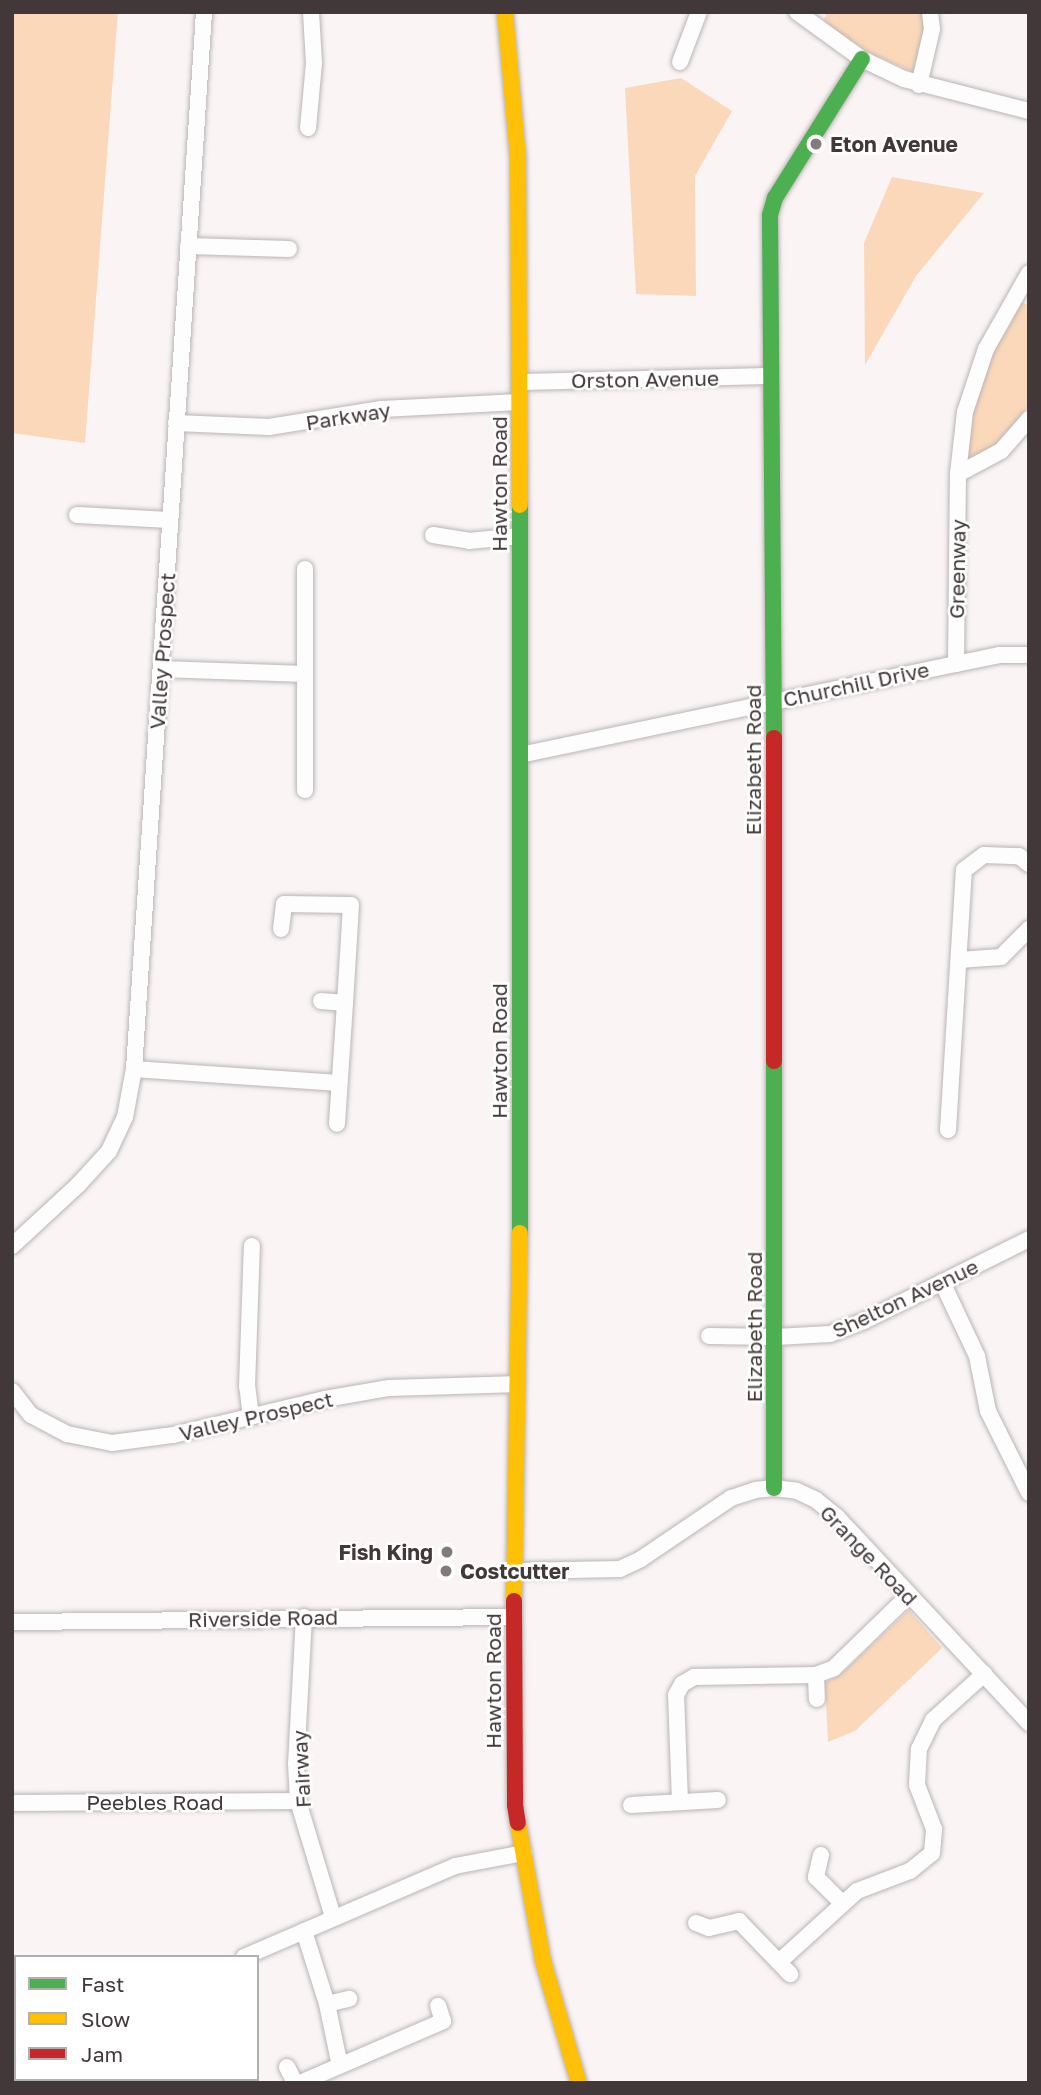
<!DOCTYPE html>
<html>
<head>
<meta charset="utf-8">
<style>
	body { margin:0 }
	#map { position:relative; width:1041px; height:2095px; overflow:hidden; background:#faf4f5; font-family:"Golos Text",sans-serif }
	div>[style] { position:absolute }
	.green>* { inset:0; background:#fbd8ba }
	.roads { filter:drop-shadow(0 0 2px #bbb4b5) drop-shadow(0 0 2px #bbb4b5) }
	.street>* { height:16px; margin:-8px; padding:0 8px; transform-origin:8px; border-radius:8px; background:#fefdfe }
	.fast>* { height:16px; margin:-8px; padding:0 8px; transform-origin:8px; border-radius:8px; background:#4caf50 }
	.slow>* { height:16px; margin:-8px; padding:0 8px; transform-origin:8px; border-radius:8px; background:#ffc107 }
	.jam>* { height:16px; margin:-8px; padding:0 8px; transform-origin:8px; border-radius:8px; background:#c62828 }
	.dots>* { width:19px; height:19px; translate:-50% -50%; box-sizing:border-box; border:4px solid #fff; border-radius:50% }
	span { translate:-50% -50%; white-space:nowrap; text-align:center; line-height:1.15; -webkit-text-stroke:5px #fff; paint-order:stroke }
	.poi-label { font-size:21px; color:#42383a; font-weight:700 }
	.left { translate:0 -50%; text-align:left }
	.right { translate:-100% -50%; text-align:right }
	.street-label { font-size:21px; color:#42383a }
	.frame { position:absolute; inset:0; border:14px solid #42383a; pointer-events:none }
	.legend { position:absolute; left:14px; top:1955px; width:245px; height:126px; box-sizing:border-box; background:#fff; border:2px solid #b3afb0; margin:0; padding:9px 12px; list-style:none; font-size:21px; color:#42383a }
	.legend li { display:flex; align-items:center; gap:14px; height:35px }
	.legend b { width:35px; border:2px solid #b3afb0 }
</style>
</head>
<body>
<div id="map">
	<div class="green">
		<i style="clip-path:polygon(12px 12px,118px 12px,85px 443px,12px 433px)"></i>
		<i style="clip-path:polygon(827px 12px,924px 12px,926px 16px,918px 68px,911px 71px,870px 53px,827px 25px,824px 19px)"></i>
		<i style="clip-path:polygon(681px 78px,732px 111px,695px 176px,696px 296px,636px 294px,625px 88px)"></i>
		<i style="clip-path:polygon(892px 177px,984px 193px,916px 276px,865px 365px,864px 243px)"></i>
		<i style="clip-path:polygon(1021px 302px,1029px 305px,1029px 405px,1002px 441px,981px 457px,973px 459px,966px 452px,967px 436px,978px 386px,988px 360px)"></i>
		<i style="clip-path:polygon(909px 1610px,942px 1648px,855px 1731px,828px 1742px,825px 1683px,841px 1674px)"></i>
	</div>
	<div class="roads">
		<div class="street">
			<i style="left:797px;top:12px;width:80px;rotate:35.9deg"></i>
			<i style="left:862px;top:59px;width:47px;rotate:25.5deg"></i>
			<i style="left:904px;top:79px;width:129px;rotate:14.4deg"></i>
			<i style="left:680px;top:62px;width:53px;rotate:-69.2deg"></i>
			<i style="left:919px;top:85px;width:57px;rotate:-76.9deg"></i>
			<i style="left:932px;top:29px;width:17px;rotate:-97deg"></i>
			<i style="left:308px;top:128px;width:65px;rotate:-84.7deg"></i>
			<i style="left:314px;top:63px;width:51px;rotate:-93.4deg"></i>
			<i style="left:188px;top:246px;width:101px;rotate:1.7deg"></i>
			<i style="left:520px;top:382px;width:250px;rotate:-1.4deg"></i>
			<i style="left:176px;top:423px;width:93px;rotate:2.5deg"></i>
			<i style="left:269px;top:427px;width:114px;rotate:-9.1deg"></i>
			<i style="left:382px;top:409px;width:137px;rotate:-2.9deg"></i>
			<i style="left:958px;top:474px;width:49px;rotate:-28.1deg"></i>
			<i style="left:1001px;top:451px;width:43px;rotate:-48.8deg"></i>
			<i style="left:77px;top:515px;width:93px;rotate:3.1deg"></i>
			<i style="left:433px;top:535px;width:36px;rotate:9deg"></i>
			<i style="left:469px;top:541px;width:51px;rotate:-5.6deg"></i>
			<i style="left:305px;top:569px;width:221px;rotate:90deg"></i>
			<i style="left:956px;top:664px;width:190px;rotate:-89.4deg"></i>
			<i style="left:958px;top:474px;width:62px;rotate:-83.6deg"></i>
			<i style="left:965px;top:412px;width:66px;rotate:-71.6deg"></i>
			<i style="left:986px;top:349px;width:87px;rotate:-60.5deg"></i>
			<i style="left:161px;top:669px;width:144px;rotate:2deg"></i>
			<i style="left:520px;top:755px;width:445px;rotate:-11.8deg"></i>
			<i style="left:956px;top:664px;width:45px;rotate:-11.6deg"></i>
			<i style="left:1000px;top:655px;width:29px"></i>
			<i style="left:281px;top:929px;width:25px;rotate:-83deg"></i>
			<i style="left:284px;top:904px;width:67px;rotate:0.9deg"></i>
			<i style="left:351px;top:905px;width:98px;rotate:93.5deg"></i>
			<i style="left:959px;top:960px;width:42px;rotate:-4.1deg"></i>
			<i style="left:1001px;top:957px;width:40px;rotate:-45deg"></i>
			<i style="left:321px;top:1001px;width:24px;rotate:5deg"></i>
			<i style="left:345px;top:1003px;width:121px;rotate:93.8deg"></i>
			<i style="left:134px;top:1069px;width:205px;rotate:3.9deg"></i>
			<i style="left:948px;top:1130px;width:260px;rotate:-86.5deg"></i>
			<i style="left:964px;top:870px;width:25px;rotate:-37deg"></i>
			<i style="left:984px;top:855px;width:35px;rotate:2deg"></i>
			<i style="left:1019px;top:856px;width:13px;rotate:39deg"></i>
			<i style="left:12px;top:1246px;width:90px;rotate:-42.7deg"></i>
			<i style="left:78px;top:1185px;width:46px;rotate:-47.6deg"></i>
			<i style="left:109px;top:1151px;width:38px;rotate:-65deg"></i>
			<i style="left:125px;top:1117px;width:49px;rotate:-79.4deg"></i>
			<i style="left:134px;top:1069px;width:1059px;rotate:-86.21deg"></i>
			<i style="left:942px;top:1282px;width:82px;rotate:64.7deg"></i>
			<i style="left:977px;top:1356px;width:56px;rotate:78.7deg"></i>
			<i style="left:988px;top:1411px;width:92px;rotate:63.4deg"></i>
			<i style="left:709px;top:1336px;width:67px;rotate:0.9deg"></i>
			<i style="left:776px;top:1337px;width:54px;rotate:-3.2deg"></i>
			<i style="left:830px;top:1334px;width:36px;rotate:-21deg"></i>
			<i style="left:864px;top:1321px;width:184px;rotate:-26.4deg"></i>
			<i style="left:12px;top:1391px;width:31px;rotate:52deg"></i>
			<i style="left:31px;top:1415px;width:41px;rotate:27.8deg"></i>
			<i style="left:67px;top:1434px;width:46px;rotate:11.3deg"></i>
			<i style="left:112px;top:1443px;width:62px;rotate:-7.5deg"></i>
			<i style="left:173px;top:1435px;width:156px;rotate:-13.3deg"></i>
			<i style="left:325px;top:1399px;width:65px;rotate:-9.8deg"></i>
			<i style="left:389px;top:1388px;width:128px;rotate:-1.8deg"></i>
			<i style="left:251px;top:1417px;width:31px;rotate:-97deg"></i>
			<i style="left:247px;top:1386px;width:140px;rotate:-88deg"></i>
			<i style="left:517px;top:1571px;width:103px;rotate:-1.1deg"></i>
			<i style="left:620px;top:1569px;width:23px;rotate:-25deg"></i>
			<i style="left:641px;top:1559px;width:109px;rotate:-34.1deg"></i>
			<i style="left:731px;top:1498px;width:25px;rotate:-18deg"></i>
			<i style="left:755px;top:1490px;width:19px;rotate:-6deg"></i>
			<i style="left:774px;top:1488px;width:23px;rotate:7deg"></i>
			<i style="left:797px;top:1491px;width:21px;rotate:25deg"></i>
			<i style="left:816px;top:1500px;width:27px;rotate:39deg"></i>
			<i style="left:837px;top:1517px;width:282px;rotate:47deg"></i>
			<i style="left:304px;top:1617px;width:146px;rotate:93.1deg"></i>
			<i style="left:296px;top:1763px;width:38px;rotate:87deg"></i>
			<i style="left:298px;top:1801px;width:121px;rotate:73.2deg"></i>
			<i style="left:12px;top:1622px;width:501px;rotate:-0.57deg"></i>
			<i style="left:816px;top:1675px;width:24px;rotate:88deg"></i>
			<i style="left:680px;top:1802px;width:107px;rotate:-92.1deg"></i>
			<i style="left:676px;top:1695px;width:13px;rotate:-61deg"></i>
			<i style="left:682px;top:1684px;width:14px;rotate:-30deg"></i>
			<i style="left:694px;top:1677px;width:122px;rotate:-0.9deg"></i>
			<i style="left:816px;top:1675px;width:19px;rotate:-21deg"></i>
			<i style="left:834px;top:1668px;width:103px;rotate:-44.2deg"></i>
			<i style="left:12px;top:1803px;width:286px;rotate:-0.4deg"></i>
			<i style="left:631px;top:1805px;width:87px;rotate:-3.3deg"></i>
			<i style="left:821px;top:1855px;width:23px;rotate:103deg"></i>
			<i style="left:816px;top:1877px;width:38px;rotate:45deg"></i>
			<i style="left:696px;top:1923px;width:14px;rotate:21deg"></i>
			<i style="left:709px;top:1928px;width:31px;rotate:-13deg"></i>
			<i style="left:739px;top:1921px;width:74px;rotate:46.1deg"></i>
			<i style="left:304px;top:1931px;width:77px;rotate:72.5deg"></i>
			<i style="left:327px;top:2004px;width:63px;rotate:78.2deg"></i>
			<i style="left:244px;top:1957px;width:230px;rotate:-23.3deg"></i>
			<i style="left:455px;top:1866px;width:70px;rotate:-10.7deg"></i>
			<i style="left:779px;top:1962px;width:105px;rotate:-42.3deg"></i>
			<i style="left:857px;top:1891px;width:57px;rotate:-20.7deg"></i>
			<i style="left:910px;top:1871px;width:28px;rotate:-39deg"></i>
			<i style="left:932px;top:1853px;width:24px;rotate:-85deg"></i>
			<i style="left:934px;top:1829px;width:47px;rotate:-111.1deg"></i>
			<i style="left:917px;top:1785px;width:36px;rotate:-87deg"></i>
			<i style="left:919px;top:1749px;width:32px;rotate:-64deg"></i>
			<i style="left:933px;top:1720px;width:69px;rotate:-42deg"></i>
			<i style="left:327px;top:2004px;width:23px;rotate:-13deg"></i>
			<i style="left:12px;top:2006px;width:4px;rotate:14deg"></i>
			<i style="left:287px;top:2067px;width:18px;rotate:63deg"></i>
			<i style="left:300px;top:2083px;width:156px;rotate:-23.4deg"></i>
			<i style="left:443px;top:2021px;width:16px;rotate:-108deg"></i>
		</div>
		<div class="fast">
			<i style="left:774px;top:738px;width:523px;rotate:-90.44deg"></i>
			<i style="left:770px;top:215px;width:18px;rotate:-74deg"></i>
			<i style="left:775px;top:198px;width:164px;rotate:-58deg"></i>
			<i style="left:774px;top:1061px;width:427px;rotate:90deg"></i>
			<i style="left:520px;top:1233px;width:728px;rotate:-90deg"></i>
		</div>
		<div class="slow">
			<i style="left:505px;top:12px;width:146px;rotate:84.9deg"></i>
			<i style="left:518px;top:157px;width:348px;rotate:89.7deg"></i>
			<i style="left:514px;top:1601px;width:368px;rotate:-89.1deg"></i>
			<i style="left:518px;top:1823px;width:140px;rotate:79.7deg"></i>
			<i style="left:543px;top:1961px;width:127px;rotate:73.6deg"></i>
		</div>
		<div class="jam">
			<i style="left:774px;top:738px;width:323px;rotate:90deg"></i>
			<i style="left:514px;top:1601px;width:204px;rotate:89.7deg"></i>
			<i style="left:515px;top:1805px;width:18px;rotate:81deg"></i>
		</div>
	</div>
	<div class="dots">
		<i style="left:816px;top:144px;background:#827a7b"></i>
		<i style="left:447px;top:1552px;background:#827a7b"></i>
		<i style="left:446px;top:1571px;background:#827a7b"></i>
	</div>
	<div class="poi-label">
		<span class="left" style="left:830px;top:144px">Eton Avenue</span>
		<span class="right" style="left:433px;top:1552px">Fish King</span>
		<span class="left" style="left:460px;top:1571px">Costcutter</span>
	</div>
	<div class="street-label">
		<span style="left:645px;top:379px;rotate:-1deg">Orston Avenue</span>
		<span style="left:348px;top:416px;rotate:-9deg">Parkway</span>
		<span style="left:499px;top:484px;rotate:-90deg">Hawton Road</span>
		<span style="left:957px;top:569px;rotate:-89deg">Greenway</span>
		<span style="left:162px;top:651px;rotate:-86deg">Valley Prospect</span>
		<span style="left:856px;top:684px;rotate:-12deg">Churchill Drive</span>
		<span style="left:753px;top:760px;rotate:-90deg">Elizabeth Road</span>
		<span style="left:499px;top:1051px;rotate:-90deg">Hawton Road</span>
		<span style="left:905px;top:1298px;rotate:-25deg">Shelton Avenue</span>
		<span style="left:754px;top:1327px;rotate:-90deg">Elizabeth Road</span>
		<span style="left:256px;top:1416px;rotate:-13deg">Valley Prospect</span>
		<span style="left:869px;top:1555px;rotate:46deg">Grange Road</span>
		<span style="left:263px;top:1618px;rotate:-1deg">Riverside Road</span>
		<span style="left:493px;top:1681px;rotate:-90deg">Hawton Road</span>
		<span style="left:301px;top:1769px;rotate:-93deg">Fairway</span>
		<span style="left:155px;top:1802px">Peebles Road</span>
	</div>
	<div class="frame"></div>
	<ul class="legend">
	<li><b style="height:9px;background:#4caf50"></b>Fast</li>
	<li><b style="height:9px;background:#ffc107"></b>Slow</li>
	<li><b style="height:9px;background:#c62828"></b>Jam</li>
	</ul>
</div>
</body>
</html>
